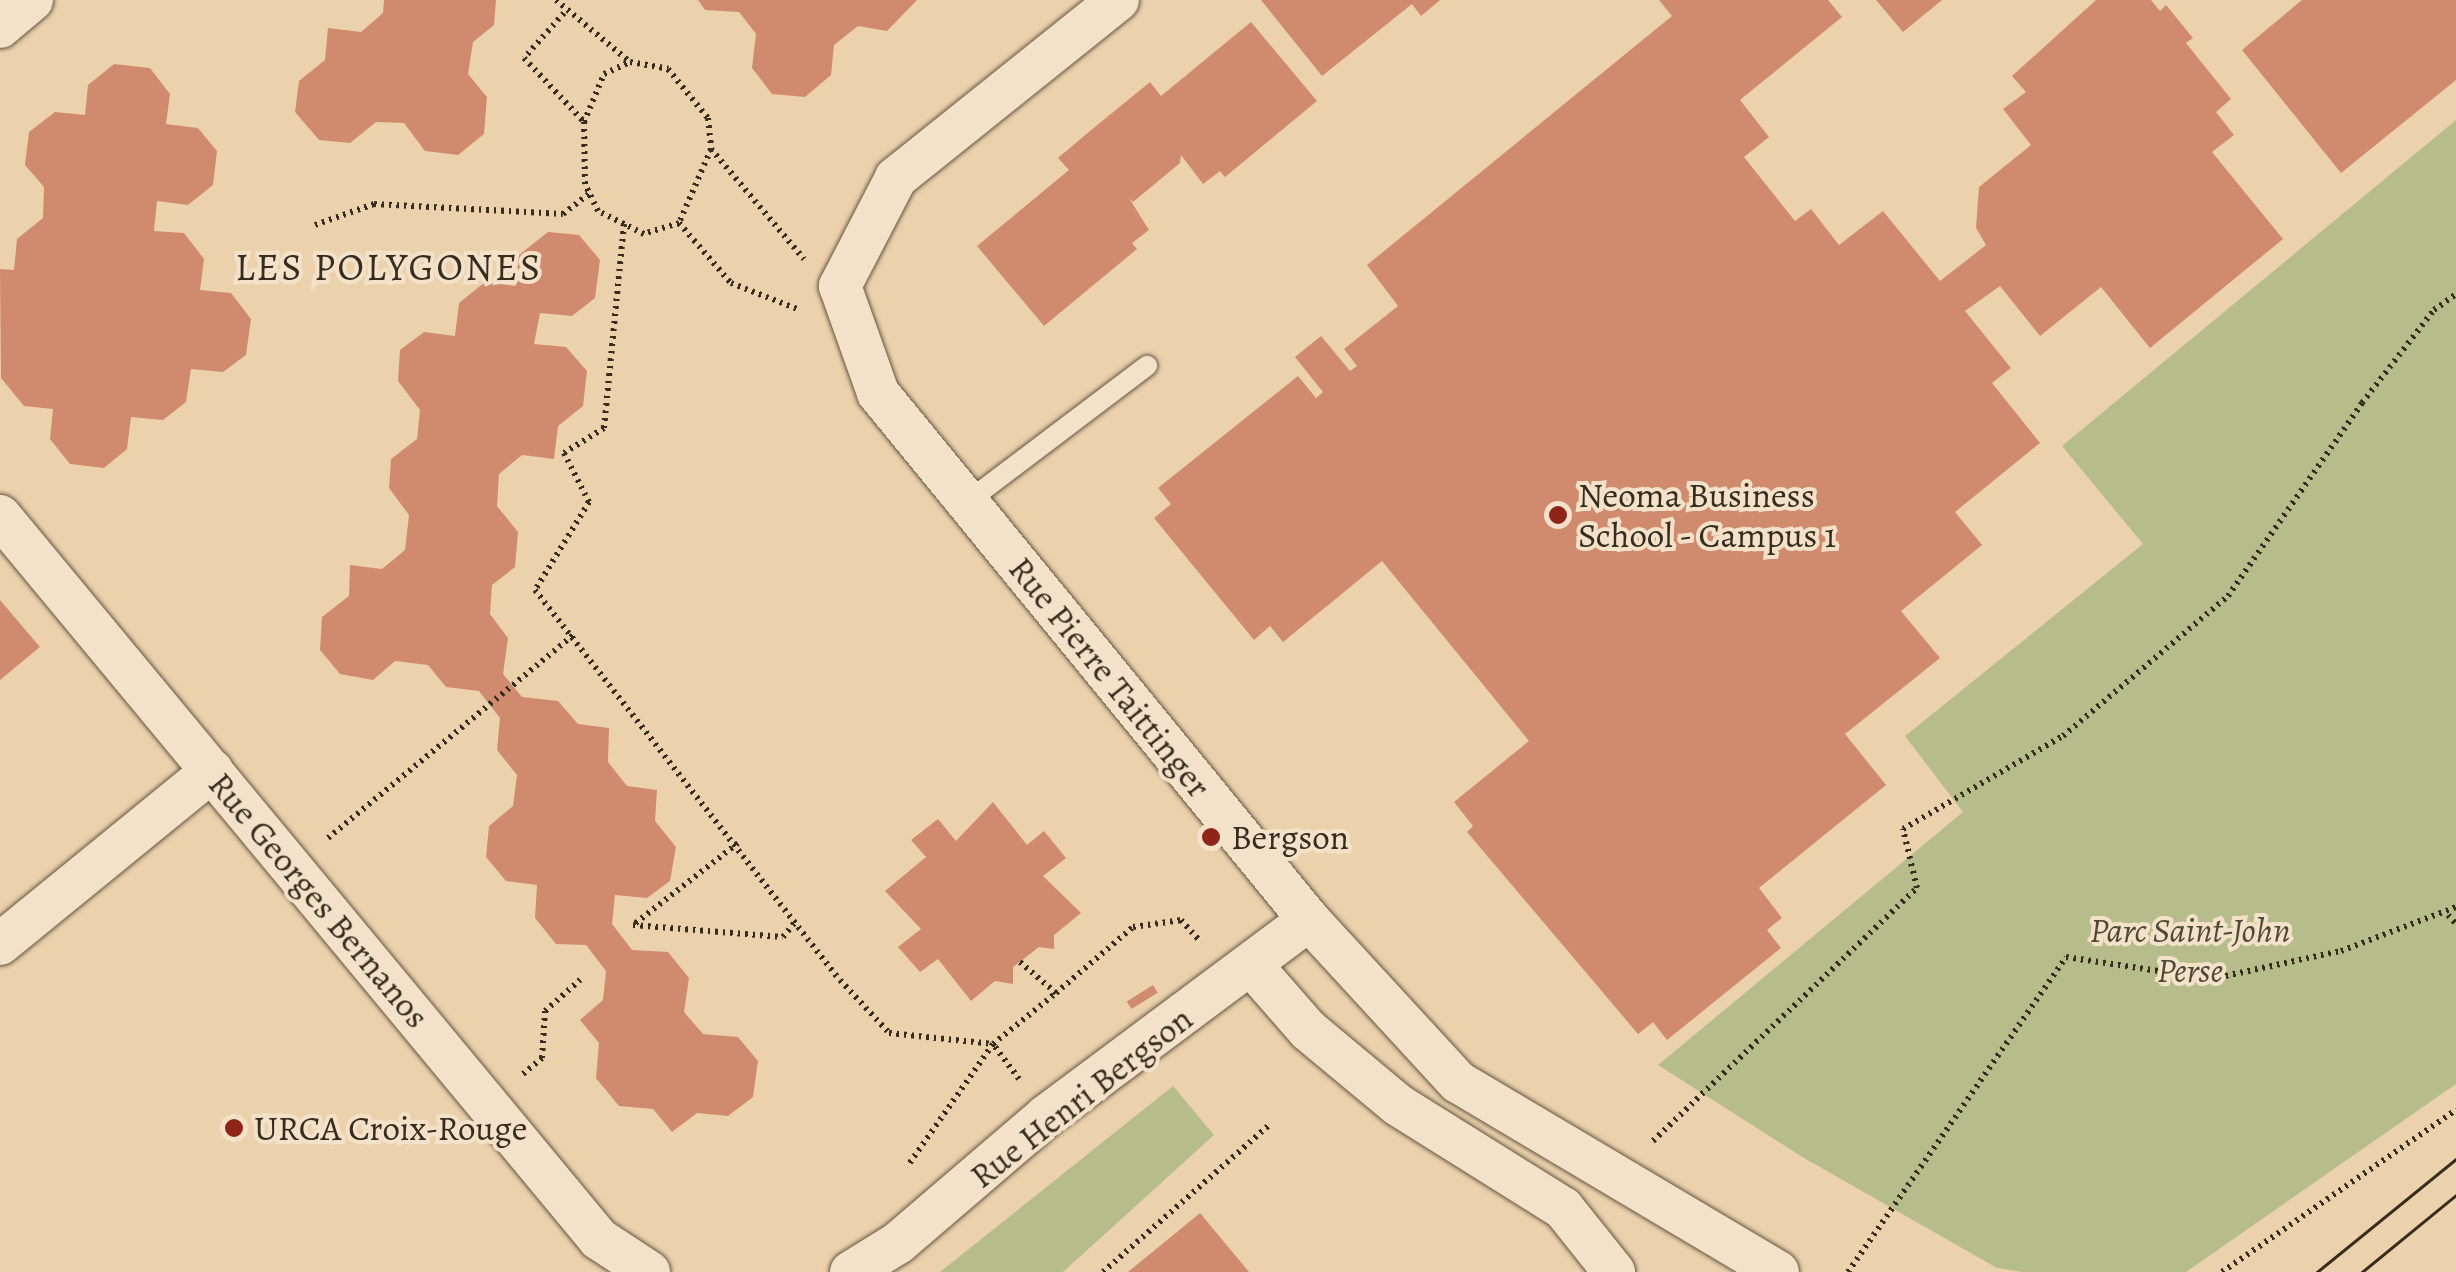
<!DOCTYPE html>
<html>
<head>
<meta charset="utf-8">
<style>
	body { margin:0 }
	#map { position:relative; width:2456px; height:1272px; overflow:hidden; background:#ecd2ac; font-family:Alegreya,serif }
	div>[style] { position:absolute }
	.green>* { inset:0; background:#b6bd8b }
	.building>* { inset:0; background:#d08b6e; transform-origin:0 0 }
	.path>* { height:6px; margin-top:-3px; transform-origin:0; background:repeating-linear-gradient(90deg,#372d1f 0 2.5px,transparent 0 7.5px) }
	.roads { filter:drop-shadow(0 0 2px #645642) drop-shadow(0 0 2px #645642) }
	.lane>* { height:20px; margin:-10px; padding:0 10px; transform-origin:10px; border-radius:10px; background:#f3e2c9 }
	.street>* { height:42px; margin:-21px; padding:0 21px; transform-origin:21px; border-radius:21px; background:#f3e2c9 }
	.tram>* { height:2.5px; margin:-1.25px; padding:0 1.25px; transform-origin:1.25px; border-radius:1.25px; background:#372d1f }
	.dots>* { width:28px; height:28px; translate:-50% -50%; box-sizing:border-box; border:5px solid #f3e2c9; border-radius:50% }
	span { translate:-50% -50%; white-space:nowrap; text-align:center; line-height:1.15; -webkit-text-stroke:8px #f3e2c9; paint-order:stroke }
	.poi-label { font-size:35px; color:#372d1f }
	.left { translate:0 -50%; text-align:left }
	.street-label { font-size:35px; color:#372d1f }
	.park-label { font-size:35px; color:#504a35; font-style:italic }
	.neighbourhood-label { font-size:38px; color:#372d1f; letter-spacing:2.5px }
</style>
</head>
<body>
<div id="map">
	<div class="green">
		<i style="clip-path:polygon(2456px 120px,2456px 1084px,2186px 1272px,2022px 1272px,1997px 1268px,1804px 1158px,1658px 1065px,1963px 812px,1905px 736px,2143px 544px,2062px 446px)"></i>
		<i style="clip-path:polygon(1173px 1086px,1214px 1135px,1063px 1272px,940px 1272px)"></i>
	</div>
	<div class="building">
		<i style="clip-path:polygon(384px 0,496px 0,494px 25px,473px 42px,468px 74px,487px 97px,484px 134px,458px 155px,425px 151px,404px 123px,376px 122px,350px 143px,319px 140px,295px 112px,299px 81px,325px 60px,328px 28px,361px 32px,383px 13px)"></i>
		<i style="clip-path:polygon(698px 0,917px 0,887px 31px,858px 26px,834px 45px,831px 75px,805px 97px,772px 94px,752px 68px,756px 34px,739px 12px,705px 10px)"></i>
		<i style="clip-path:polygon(1261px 0,1440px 0,1421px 16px,1412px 4px,1322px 76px)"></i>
		<i style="clip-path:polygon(1659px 0,1828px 0,1842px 17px,1740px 100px,1769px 137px,1744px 157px,1795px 221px,1811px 209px,1839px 245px,1883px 211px,1940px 281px,1986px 245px,1976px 228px,1979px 187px,2031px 145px,2003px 109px,2026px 92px,2012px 76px,2096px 0,2151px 0,2160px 11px,2166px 5px,2193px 38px,2186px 43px,2231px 99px,2216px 112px,2234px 135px,2212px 152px,2283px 239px,2150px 348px,2101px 287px,2040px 336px,2000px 286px,1965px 311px,2011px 368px,1992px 383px,2040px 443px,1955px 512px,1982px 545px,1901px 611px,1940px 658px,1845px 734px,1886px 785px,1759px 888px,1782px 918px,1767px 930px,1781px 948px,1667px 1040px,1653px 1022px,1638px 1034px,1467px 832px,1473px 826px,1454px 802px,1529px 741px,1382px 561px,1283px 642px,1270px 626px,1254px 640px,1154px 518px,1171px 504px,1158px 488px,1298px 376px,1316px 398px,1323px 392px,1295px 357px,1321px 336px,1350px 371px,1357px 366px,1344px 349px,1398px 306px,1367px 265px,1672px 16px)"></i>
		<i style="clip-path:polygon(1876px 0,1942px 0,1903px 32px)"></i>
		<i style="clip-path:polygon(2302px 0,2456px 0,2456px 80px,2341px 173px,2242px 50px)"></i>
		<i style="clip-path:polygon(1251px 22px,1317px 101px,1225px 177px,1220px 171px,1203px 184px,1181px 155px,1180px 163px,1133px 202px,1129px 198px,1149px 230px,1132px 243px,1137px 249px,1044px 326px,977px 246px,1069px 170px,1058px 158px,1090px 131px,1150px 82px,1161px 96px)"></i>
		<i style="clip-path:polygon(114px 64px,150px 68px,170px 94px,166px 124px,198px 128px,217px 151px,213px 185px,188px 205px,157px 201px,154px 231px,184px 233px,204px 259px,200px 290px,231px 293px,251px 319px,246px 355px,223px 372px,191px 369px,186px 402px,163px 420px,131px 417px,127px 449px,104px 468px,70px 464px,50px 439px,53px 409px,24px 406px,1px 378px,0 269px,14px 270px,17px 239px,43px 218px,44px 187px,25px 165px,29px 132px,55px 112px,85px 115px,88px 85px)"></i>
		<i style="clip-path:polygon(548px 232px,579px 235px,600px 260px,595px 298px,572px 316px,540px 313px,534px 344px,566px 347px,587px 371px,583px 406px,558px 426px,554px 459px,522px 455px,499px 474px,497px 506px,518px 532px,515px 567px,492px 585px,490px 614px,508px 638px,503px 674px,522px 697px,558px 701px,578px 724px,609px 728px,608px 762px,627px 786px,657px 790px,655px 821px,676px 847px,670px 881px,647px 898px,615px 895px,612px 924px,632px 950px,668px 952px,689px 978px,684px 1012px,703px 1034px,738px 1037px,758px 1061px,753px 1097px,728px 1116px,697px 1113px,672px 1132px,653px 1109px,619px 1106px,596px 1078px,599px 1043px,580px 1020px,603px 1000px,606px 971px,586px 945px,556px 944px,535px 918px,537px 885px,506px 881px,486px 857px,489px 826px,513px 806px,517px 775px,497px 750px,500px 718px,479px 691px,446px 687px,428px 665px,395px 661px,373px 680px,340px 674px,320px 650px,322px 617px,349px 596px,350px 565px,382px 569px,405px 550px,409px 515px,389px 488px,391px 459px,417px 439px,420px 410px,398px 381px,400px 350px,424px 332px,455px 336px,459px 303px,485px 282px,516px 286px,519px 255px)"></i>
		<i style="clip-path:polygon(0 600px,40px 647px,0 680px)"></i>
		<i style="clip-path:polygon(993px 802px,1027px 845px,1044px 831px,1066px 858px,1043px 876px,1081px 913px,1054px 935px,1054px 949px,1039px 947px,1013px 967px,1013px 984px,995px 981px,971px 1001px,938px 959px,920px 972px,898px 947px,921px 929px,885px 891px,926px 857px,911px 840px,938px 819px,956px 841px)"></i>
		<i style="left:1153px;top:985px;width:9px;height:31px;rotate:58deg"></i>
		<i style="clip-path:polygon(1200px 1213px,1249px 1272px,1128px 1272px)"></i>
	</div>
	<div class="path">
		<i style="left:556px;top:0;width:97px;rotate:40deg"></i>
		<i style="left:564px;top:13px;width:60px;rotate:131.6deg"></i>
		<i style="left:524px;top:58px;width:88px;rotate:46.8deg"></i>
		<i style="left:711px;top:149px;width:81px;rotate:113.4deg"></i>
		<i style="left:679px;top:223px;width:37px;rotate:163deg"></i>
		<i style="left:644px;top:234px;width:51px;rotate:-153.4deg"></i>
		<i style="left:598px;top:211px;width:30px;rotate:-116deg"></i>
		<i style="left:585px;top:184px;width:62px;rotate:-90.9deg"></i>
		<i style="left:584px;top:122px;width:52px;rotate:-67.4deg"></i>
		<i style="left:604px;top:74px;width:29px;rotate:-25deg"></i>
		<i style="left:630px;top:62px;width:39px;rotate:10deg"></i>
		<i style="left:668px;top:69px;width:63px;rotate:50.8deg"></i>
		<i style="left:708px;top:118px;width:31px;rotate:84deg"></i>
		<i style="left:711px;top:149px;width:144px;rotate:49.8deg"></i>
		<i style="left:679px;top:223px;width:79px;rotate:49.1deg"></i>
		<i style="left:731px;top:283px;width:74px;rotate:21.4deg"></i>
		<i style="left:624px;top:224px;width:205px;rotate:95.6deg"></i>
		<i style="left:604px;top:428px;width:47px;rotate:148deg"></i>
		<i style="left:564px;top:453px;width:55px;rotate:63deg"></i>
		<i style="left:589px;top:502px;width:103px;rotate:121.5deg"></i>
		<i style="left:535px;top:590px;width:495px;rotate:52deg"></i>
		<i style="left:840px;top:980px;width:72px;rotate:47.2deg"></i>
		<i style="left:889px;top:1033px;width:105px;rotate:6deg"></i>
		<i style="left:993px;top:1044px;width:150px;rotate:125deg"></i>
		<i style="left:315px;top:225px;width:63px;rotate:-19.6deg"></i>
		<i style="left:374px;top:204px;width:189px;rotate:3deg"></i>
		<i style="left:563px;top:214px;width:34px;rotate:-38deg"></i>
		<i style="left:328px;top:838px;width:318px;rotate:-39.6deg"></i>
		<i style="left:738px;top:843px;width:133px;rotate:142deg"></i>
		<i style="left:633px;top:925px;width:150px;rotate:4.6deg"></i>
		<i style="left:783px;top:937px;width:22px;rotate:-51deg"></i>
		<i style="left:2448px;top:915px;width:12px;rotate:48deg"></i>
		<i style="left:1056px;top:993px;width:101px;rotate:-40.6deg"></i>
		<i style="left:1133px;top:927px;width:49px;rotate:-8.3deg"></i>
		<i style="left:1181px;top:920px;width:30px;rotate:48deg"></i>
		<i style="left:523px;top:1074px;width:25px;rotate:-40deg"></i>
		<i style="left:542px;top:1058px;width:47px;rotate:-86.3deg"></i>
		<i style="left:545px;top:1011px;width:47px;rotate:-41.5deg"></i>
		<i style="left:1019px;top:1079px;width:44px;rotate:-126.6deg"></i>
		<i style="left:993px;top:1044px;width:81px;rotate:-39deg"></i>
		<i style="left:1056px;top:993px;width:48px;rotate:-139.3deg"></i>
		<i style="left:1653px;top:1141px;width:366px;rotate:-43.8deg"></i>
		<i style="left:1917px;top:888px;width:61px;rotate:-103.3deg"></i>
		<i style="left:1903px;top:829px;width:185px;rotate:-30.2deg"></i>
		<i style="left:2063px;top:736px;width:216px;rotate:-40.3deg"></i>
		<i style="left:2228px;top:596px;width:235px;rotate:-55.2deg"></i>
		<i style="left:2362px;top:403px;width:118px;rotate:-52.3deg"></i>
		<i style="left:2434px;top:310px;width:27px;rotate:-36deg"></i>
		<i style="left:1103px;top:1272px;width:223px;rotate:-41.5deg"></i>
		<i style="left:1848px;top:1272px;width:383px;rotate:-55.3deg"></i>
		<i style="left:2066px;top:957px;width:147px;rotate:8.6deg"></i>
		<i style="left:2211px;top:979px;width:133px;rotate:-12.2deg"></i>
		<i style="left:2341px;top:951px;width:123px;rotate:-20.9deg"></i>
		<i style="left:2222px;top:1272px;width:285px;rotate:-34.7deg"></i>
	</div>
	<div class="roads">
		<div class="lane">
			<i style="left:967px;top:502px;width:226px;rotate:-37.1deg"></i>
		</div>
		<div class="street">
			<i style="left:1118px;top:0;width:285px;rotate:141.3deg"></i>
			<i style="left:896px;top:178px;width:122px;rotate:117.4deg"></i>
			<i style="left:840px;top:286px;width:114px;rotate:70.4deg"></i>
			<i style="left:878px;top:393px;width:681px;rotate:50.72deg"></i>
			<i style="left:1309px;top:920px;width:220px;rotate:47.4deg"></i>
			<i style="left:1458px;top:1082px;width:372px;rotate:30.7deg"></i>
			<i style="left:0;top:27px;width:42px;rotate:-40.2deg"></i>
			<i style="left:0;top:516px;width:939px;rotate:50.36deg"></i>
			<i style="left:599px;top:1239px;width:60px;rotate:33.4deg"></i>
			<i style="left:0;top:944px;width:274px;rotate:-39.2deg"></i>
			<i style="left:1253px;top:967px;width:84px;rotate:48.9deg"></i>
			<i style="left:1308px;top:1030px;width:117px;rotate:39.8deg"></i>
			<i style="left:1398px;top:1105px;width:195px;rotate:32deg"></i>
			<i style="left:1563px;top:1208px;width:82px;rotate:51.4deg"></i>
			<i style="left:851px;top:1272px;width:55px;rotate:-31.7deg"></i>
			<i style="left:898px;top:1243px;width:195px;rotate:-40.6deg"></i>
			<i style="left:1046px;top:1116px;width:328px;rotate:-36.7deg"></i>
		</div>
	</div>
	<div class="tram">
		<i style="left:2317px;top:1272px;width:179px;rotate:-39.1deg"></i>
		<i style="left:2362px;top:1272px;width:122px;rotate:-39.3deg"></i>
	</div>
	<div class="dots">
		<i style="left:1558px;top:515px;background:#8f2418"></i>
		<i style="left:1211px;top:837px;background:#8f2418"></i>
		<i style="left:234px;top:1128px;background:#8f2418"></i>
	</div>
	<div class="poi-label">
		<span class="left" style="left:1578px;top:515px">Neoma Business<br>School - Campus 1</span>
		<span class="left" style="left:1231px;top:837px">Bergson</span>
		<span class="left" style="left:254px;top:1128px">URCA Croix-Rouge</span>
	</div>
	<div class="street-label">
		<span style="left:1110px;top:677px;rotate:51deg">Rue Pierre Taittinger</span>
		<span style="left:319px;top:900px;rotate:50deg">Rue Georges Bernanos</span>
		<span style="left:1081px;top:1097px;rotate:-38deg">Rue Henri Bergson</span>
	</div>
	<div class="park-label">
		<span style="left:2190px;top:950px">Parc Saint-John<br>Perse</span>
	</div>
	<div class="neighbourhood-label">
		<span style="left:389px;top:268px">LES POLYGONES</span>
	</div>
</div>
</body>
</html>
